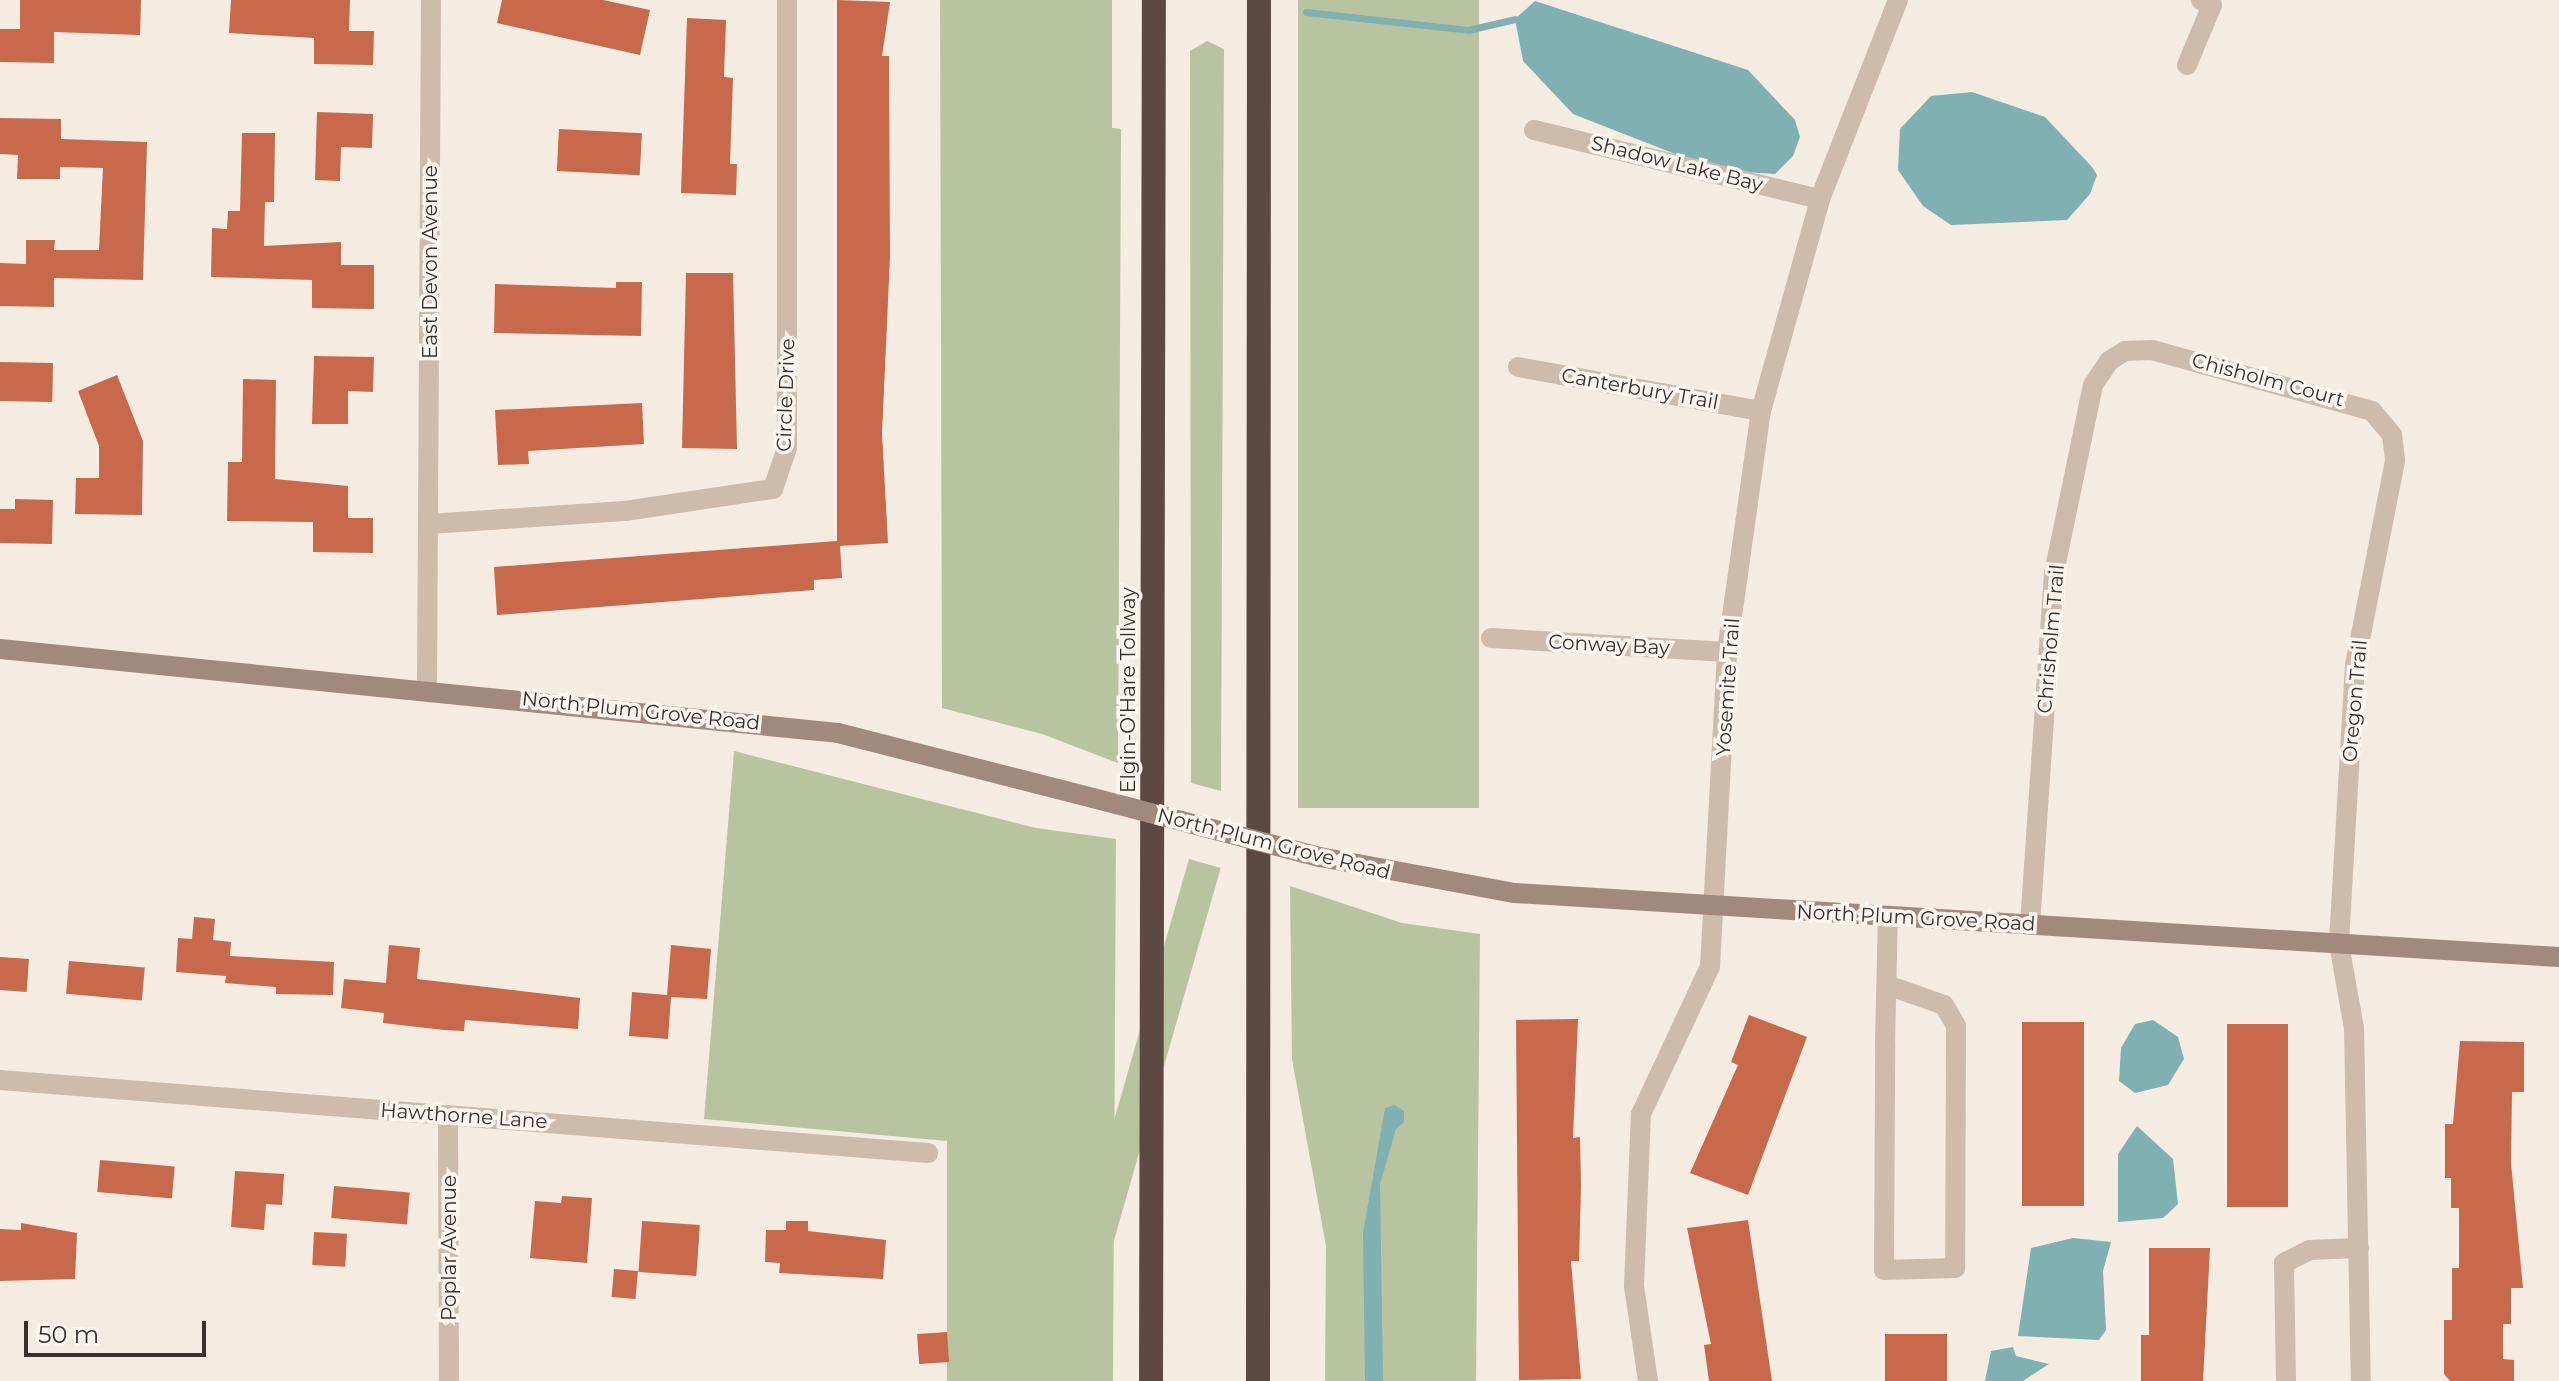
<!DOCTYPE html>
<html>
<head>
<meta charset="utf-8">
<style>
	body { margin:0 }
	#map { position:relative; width:2559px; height:1381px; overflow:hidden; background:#f4ebe1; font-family:Montserrat,sans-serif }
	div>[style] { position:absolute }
	.green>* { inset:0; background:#b8c4a0; transform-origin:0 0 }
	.water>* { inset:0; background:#7fb0b2 }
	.stream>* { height:7px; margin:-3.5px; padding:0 3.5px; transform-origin:3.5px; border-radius:3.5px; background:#7fb0b2 }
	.building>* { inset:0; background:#c8694b; transform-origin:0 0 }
	.street>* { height:20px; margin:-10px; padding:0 10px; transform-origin:10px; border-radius:10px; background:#cdbbac }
	.secondary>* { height:20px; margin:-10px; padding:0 10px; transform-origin:10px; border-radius:10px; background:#a18a7d }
	.highway>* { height:24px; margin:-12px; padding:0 12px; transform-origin:12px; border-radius:12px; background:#5c4a42 }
	.secondary-bridge>* { height:20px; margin:-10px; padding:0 10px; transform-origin:10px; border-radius:10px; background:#a18a7d }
	span { translate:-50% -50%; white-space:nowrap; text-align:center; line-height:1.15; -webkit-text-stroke:7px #fbf5ee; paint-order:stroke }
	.street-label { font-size:20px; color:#3b302b }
	.scale { position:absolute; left:24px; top:1321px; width:182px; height:36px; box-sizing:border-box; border:4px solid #3b302b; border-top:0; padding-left:10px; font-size:24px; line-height:28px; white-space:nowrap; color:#3b302b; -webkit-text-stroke:6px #fbf5ee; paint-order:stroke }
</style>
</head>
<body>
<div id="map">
	<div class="green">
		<i style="clip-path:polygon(940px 0,1112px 0,1112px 128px,1121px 129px,1118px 763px,1042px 734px,942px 708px)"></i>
		<i style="left:1298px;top:0;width:181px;height:808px"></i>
		<i style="clip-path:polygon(1207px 41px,1224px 49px,1221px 791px,1191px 783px,1190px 51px)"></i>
		<i style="clip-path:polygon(734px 751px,1036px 828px,1116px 839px,1113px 1381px,947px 1381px,947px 1141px,704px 1119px)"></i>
		<i style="left:1189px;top:859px;width:33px;height:522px;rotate:16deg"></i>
		<i style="clip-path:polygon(1290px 886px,1402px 923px,1480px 934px,1476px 1381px,1325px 1381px,1326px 1246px,1292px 1059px)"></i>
	</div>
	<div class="water">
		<i style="clip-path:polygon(1535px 1px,1748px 70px,1795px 120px,1800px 137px,1793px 156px,1775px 174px,1716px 170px,1573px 114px,1523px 61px,1515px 19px)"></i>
		<i style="clip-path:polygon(1972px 92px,2045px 117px,2092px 167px,2097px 175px,2090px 194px,2067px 220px,1951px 225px,1923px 206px,1898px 170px,1900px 129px,1931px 96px)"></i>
		<i style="clip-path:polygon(2153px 1020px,2178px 1037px,2184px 1059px,2168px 1085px,2135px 1093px,2119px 1081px,2121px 1048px,2135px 1024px)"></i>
		<i style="clip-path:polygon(1394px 1105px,1404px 1111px,1404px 1122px,1396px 1129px,1380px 1184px,1383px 1381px,1365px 1381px,1363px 1233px,1385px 1108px)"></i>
		<i style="clip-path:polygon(2137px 1126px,2173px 1159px,2178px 1204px,2163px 1218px,2118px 1222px,2118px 1154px)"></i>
		<i style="clip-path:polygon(2073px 1238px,2111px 1242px,2103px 1271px,2106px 1330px,2099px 1340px,2018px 1336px,2031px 1248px)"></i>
		<i style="clip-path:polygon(2013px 1347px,2016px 1356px,2049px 1364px,2023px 1381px,1985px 1381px,1991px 1351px)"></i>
	</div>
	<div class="stream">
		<i style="left:1306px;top:12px;width:163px;rotate:6.3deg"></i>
		<i style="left:1468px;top:30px;width:48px;rotate:-13.2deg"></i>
	</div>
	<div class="building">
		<i style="clip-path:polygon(20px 0,141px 0,140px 35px,54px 32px,54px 63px,0 62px,0 29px,20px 29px)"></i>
		<i style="clip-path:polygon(231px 0,350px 0,349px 31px,374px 31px,373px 65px,314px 64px,314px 38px,229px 33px)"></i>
		<i style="clip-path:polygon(502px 0,603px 0,650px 10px,640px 55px,497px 23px)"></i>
		<i style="clip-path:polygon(837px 0,890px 2px,882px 56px,889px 56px,890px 257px,882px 433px,888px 543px,840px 546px,842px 578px,814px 580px,814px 590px,497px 615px,494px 567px,837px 541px)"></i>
		<i style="clip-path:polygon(687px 18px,726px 20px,724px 77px,733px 78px,730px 164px,737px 164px,736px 195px,681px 193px)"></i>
		<i style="clip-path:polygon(317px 112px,373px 114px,372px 148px,341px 147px,340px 181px,315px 180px)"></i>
		<i style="clip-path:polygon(0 118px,61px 119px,61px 139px,147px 142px,143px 280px,54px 278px,54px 307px,0 306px,0 263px,26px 264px,26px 240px,55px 240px,54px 250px,99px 250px,103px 168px,60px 167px,60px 179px,17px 179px,18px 155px,0 154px)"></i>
		<i style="left:559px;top:129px;width:83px;height:42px;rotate:3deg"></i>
		<i style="clip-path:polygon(242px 133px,275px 133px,274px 202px,265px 202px,264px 246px,341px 242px,341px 265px,374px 265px,374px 309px,312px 308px,312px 280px,211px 277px,212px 228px,227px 229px,228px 211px,240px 211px)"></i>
		<i style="clip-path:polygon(686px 273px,733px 273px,737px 449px,682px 448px)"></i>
		<i style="clip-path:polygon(616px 282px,642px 282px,641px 336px,494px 333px,495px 284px,616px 288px)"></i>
		<i style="clip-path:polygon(314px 356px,374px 357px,373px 392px,348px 391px,348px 424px,312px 424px)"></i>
		<i style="left:0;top:362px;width:53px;height:39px;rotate:1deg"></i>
		<i style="clip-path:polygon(117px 375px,143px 441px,142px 515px,75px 514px,76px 478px,99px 478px,99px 446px,78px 391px)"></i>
		<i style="clip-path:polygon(243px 379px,276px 380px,275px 479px,348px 486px,348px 518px,373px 518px,373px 553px,313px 552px,313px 522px,227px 521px,228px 462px,242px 462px)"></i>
		<i style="clip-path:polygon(642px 403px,644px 444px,528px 451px,529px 464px,498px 465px,495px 410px)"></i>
		<i style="clip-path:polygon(15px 499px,53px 500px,52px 544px,0 543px,0 509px,15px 509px)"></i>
		<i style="clip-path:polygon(194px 917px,215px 919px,213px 940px,231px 942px,230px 956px,334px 962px,333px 995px,276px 994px,276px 987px,225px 983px,226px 976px,176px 972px,178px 938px,192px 939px)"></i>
		<i style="clip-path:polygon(389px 945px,420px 948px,417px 979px,580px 998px,578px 1029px,465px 1020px,464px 1031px,444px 1030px,383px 1023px,384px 1013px,341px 1008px,344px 979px,386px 983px)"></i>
		<i style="clip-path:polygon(671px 945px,711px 949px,707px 999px,671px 997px,668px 1039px,629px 1036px,632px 992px,667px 995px)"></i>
		<i style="left:0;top:957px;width:29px;height:33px;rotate:4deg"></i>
		<i style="left:69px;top:961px;width:76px;height:33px;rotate:5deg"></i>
		<i style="clip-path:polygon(1749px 1015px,1807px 1037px,1748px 1195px,1690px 1173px,1738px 1065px,1731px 1062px)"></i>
		<i style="clip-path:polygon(1578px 1019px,1573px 1138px,1580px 1137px,1581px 1187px,1579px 1261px,1571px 1261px,1581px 1379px,1519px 1380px,1516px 1020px)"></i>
		<i style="left:2022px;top:1022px;width:62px;height:184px"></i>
		<i style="left:2227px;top:1024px;width:61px;height:183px"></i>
		<i style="clip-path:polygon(2460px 1041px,2524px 1042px,2524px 1092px,2512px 1092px,2511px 1163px,2523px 1288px,2511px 1288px,2511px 1324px,2503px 1324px,2503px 1359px,2514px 1360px,2514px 1381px,2450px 1381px,2444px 1374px,2444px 1320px,2452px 1320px,2452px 1268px,2459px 1268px,2459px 1208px,2451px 1208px,2451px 1178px,2445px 1178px,2445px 1124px,2453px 1124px)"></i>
		<i style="left:100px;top:1160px;width:75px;height:32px;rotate:5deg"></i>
		<i style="clip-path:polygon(235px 1171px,284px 1174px,282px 1205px,266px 1204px,264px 1230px,231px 1227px)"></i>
		<i style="left:334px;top:1186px;width:76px;height:32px;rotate:5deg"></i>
		<i style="clip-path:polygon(562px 1196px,592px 1198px,587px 1263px,530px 1258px,535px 1201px,561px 1203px)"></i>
		<i style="clip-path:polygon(1748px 1220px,1772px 1381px,1709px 1381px,1704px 1345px,1711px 1344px,1687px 1228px)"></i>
		<i style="left:642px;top:1221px;width:58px;height:51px;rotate:4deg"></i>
		<i style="clip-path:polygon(786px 1221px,808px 1221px,808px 1231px,886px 1240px,883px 1279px,779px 1273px,780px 1263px,765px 1262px,766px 1230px,786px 1230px)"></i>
		<i style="clip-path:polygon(21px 1223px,77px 1233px,75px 1279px,0 1281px,0 1229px,21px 1230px)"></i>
		<i style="left:314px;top:1232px;width:33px;height:33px;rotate:3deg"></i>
		<i style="clip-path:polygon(2149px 1248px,2210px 1248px,2203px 1381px,2141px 1381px,2141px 1335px,2149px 1335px)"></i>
		<i style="left:614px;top:1269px;width:24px;height:28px;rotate:5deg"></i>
		<i style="left:947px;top:1332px;width:30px;height:30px;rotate:86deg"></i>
		<i style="left:1885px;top:1334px;width:62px;height:47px"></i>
	</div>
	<div class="street">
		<i style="left:2187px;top:65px;width:65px;rotate:-67.4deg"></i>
		<i style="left:2212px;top:5px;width:12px;rotate:-156deg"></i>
		<i style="left:1534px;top:130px;width:294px;rotate:13.6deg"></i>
		<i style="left:1518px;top:367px;width:247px;rotate:10.3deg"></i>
		<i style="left:429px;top:524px;width:196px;rotate:-3.8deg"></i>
		<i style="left:625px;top:511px;width:150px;rotate:-8.5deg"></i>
		<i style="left:773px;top:489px;width:43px;rotate:-71.1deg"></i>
		<i style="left:787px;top:448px;width:448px;rotate:-90deg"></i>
		<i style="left:1491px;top:638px;width:236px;rotate:3.4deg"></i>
		<i style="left:427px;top:689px;width:689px;rotate:-89.67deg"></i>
		<i style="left:2030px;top:925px;width:353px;rotate:-86.1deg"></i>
		<i style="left:2054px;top:573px;width:192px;rotate:-78.3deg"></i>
		<i style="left:2093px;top:385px;width:29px;rotate:-56deg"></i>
		<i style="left:2109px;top:361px;width:19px;rotate:-32deg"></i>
		<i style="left:2125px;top:351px;width:27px;rotate:-2deg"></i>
		<i style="left:2152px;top:350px;width:228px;rotate:15.5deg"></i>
		<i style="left:2372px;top:411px;width:31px;rotate:50deg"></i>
		<i style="left:2392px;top:435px;width:26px;rotate:83deg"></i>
		<i style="left:2395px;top:461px;width:208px;rotate:101.1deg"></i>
		<i style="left:2355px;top:665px;width:279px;rotate:93.3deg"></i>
		<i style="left:2339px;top:944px;width:85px;rotate:79.9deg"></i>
		<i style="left:2354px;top:1028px;width:353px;rotate:88.9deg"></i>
		<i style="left:1887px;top:985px;width:60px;rotate:19.3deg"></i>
		<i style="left:1944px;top:1005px;width:24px;rotate:60deg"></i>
		<i style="left:1956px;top:1026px;width:242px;rotate:90.2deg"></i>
		<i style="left:1955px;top:1268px;width:71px;rotate:178.4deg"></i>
		<i style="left:1884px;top:1270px;width:226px;rotate:-89.7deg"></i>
		<i style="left:1885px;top:1044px;width:128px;rotate:-88.7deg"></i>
		<i style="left:0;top:1080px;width:931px;rotate:4.5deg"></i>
		<i style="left:448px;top:1115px;width:266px;rotate:89.8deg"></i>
		<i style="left:1648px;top:1381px;width:96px;rotate:-98.4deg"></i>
		<i style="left:1634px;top:1286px;width:172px;rotate:-87.7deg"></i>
		<i style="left:1641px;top:1114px;width:162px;rotate:-64.9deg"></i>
		<i style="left:1710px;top:967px;width:315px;rotate:-86.9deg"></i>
		<i style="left:1727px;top:652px;width:243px;rotate:-82deg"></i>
		<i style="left:1761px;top:411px;width:220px;rotate:-74.4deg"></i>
		<i style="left:1820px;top:199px;width:214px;rotate:-68.6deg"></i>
		<i style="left:2286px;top:1381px;width:118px;rotate:-91deg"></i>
		<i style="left:2284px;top:1263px;width:28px;rotate:-27deg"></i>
		<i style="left:2309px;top:1250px;width:50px;rotate:-2.3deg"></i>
	</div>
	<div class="secondary">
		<i style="left:0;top:649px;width:842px;rotate:5.72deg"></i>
		<i style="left:838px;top:733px;width:263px;rotate:14.3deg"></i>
		<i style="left:1320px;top:857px;width:198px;rotate:10.5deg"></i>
		<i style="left:1515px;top:893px;width:1046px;rotate:3.51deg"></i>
	</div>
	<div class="highway">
		<i style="left:1151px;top:1381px;width:1381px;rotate:-89.88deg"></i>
		<i style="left:1258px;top:1381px;width:1381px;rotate:-89.96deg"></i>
	</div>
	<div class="secondary-bridge">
		<i style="left:1093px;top:798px;width:235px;rotate:14.6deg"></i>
	</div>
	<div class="street-label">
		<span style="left:1677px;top:164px;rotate:14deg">Shadow Lake Bay</span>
		<span style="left:430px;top:262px;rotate:-90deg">East Devon Avenue</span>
		<span style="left:2268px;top:380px;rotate:15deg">Chisholm Court</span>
		<span style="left:1640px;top:389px;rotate:10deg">Canterbury Trail</span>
		<span style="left:786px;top:395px;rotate:-88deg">Circle Drive</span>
		<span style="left:2051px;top:639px;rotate:-85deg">Chrisholm Trail</span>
		<span style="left:1609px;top:645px;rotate:3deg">Conway Bay</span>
		<span style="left:1728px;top:687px;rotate:-86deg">Yosemite Trail</span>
		<span style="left:1128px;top:690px;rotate:-90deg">Elgin-O'Hare Tollway</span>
		<span style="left:2355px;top:701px;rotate:-85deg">Oregon Trail</span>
		<span style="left:641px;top:711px;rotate:6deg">North Plum Grove Road</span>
		<span style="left:1274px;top:844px;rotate:14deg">North Plum Grove Road</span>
		<span style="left:1916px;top:918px;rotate:3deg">North Plum Grove Road</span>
		<span style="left:464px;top:1116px;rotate:4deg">Hawthorne Lane</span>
		<span style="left:449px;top:1248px;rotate:-90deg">Poplar Avenue</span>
	</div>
	<div class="scale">50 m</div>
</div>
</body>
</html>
